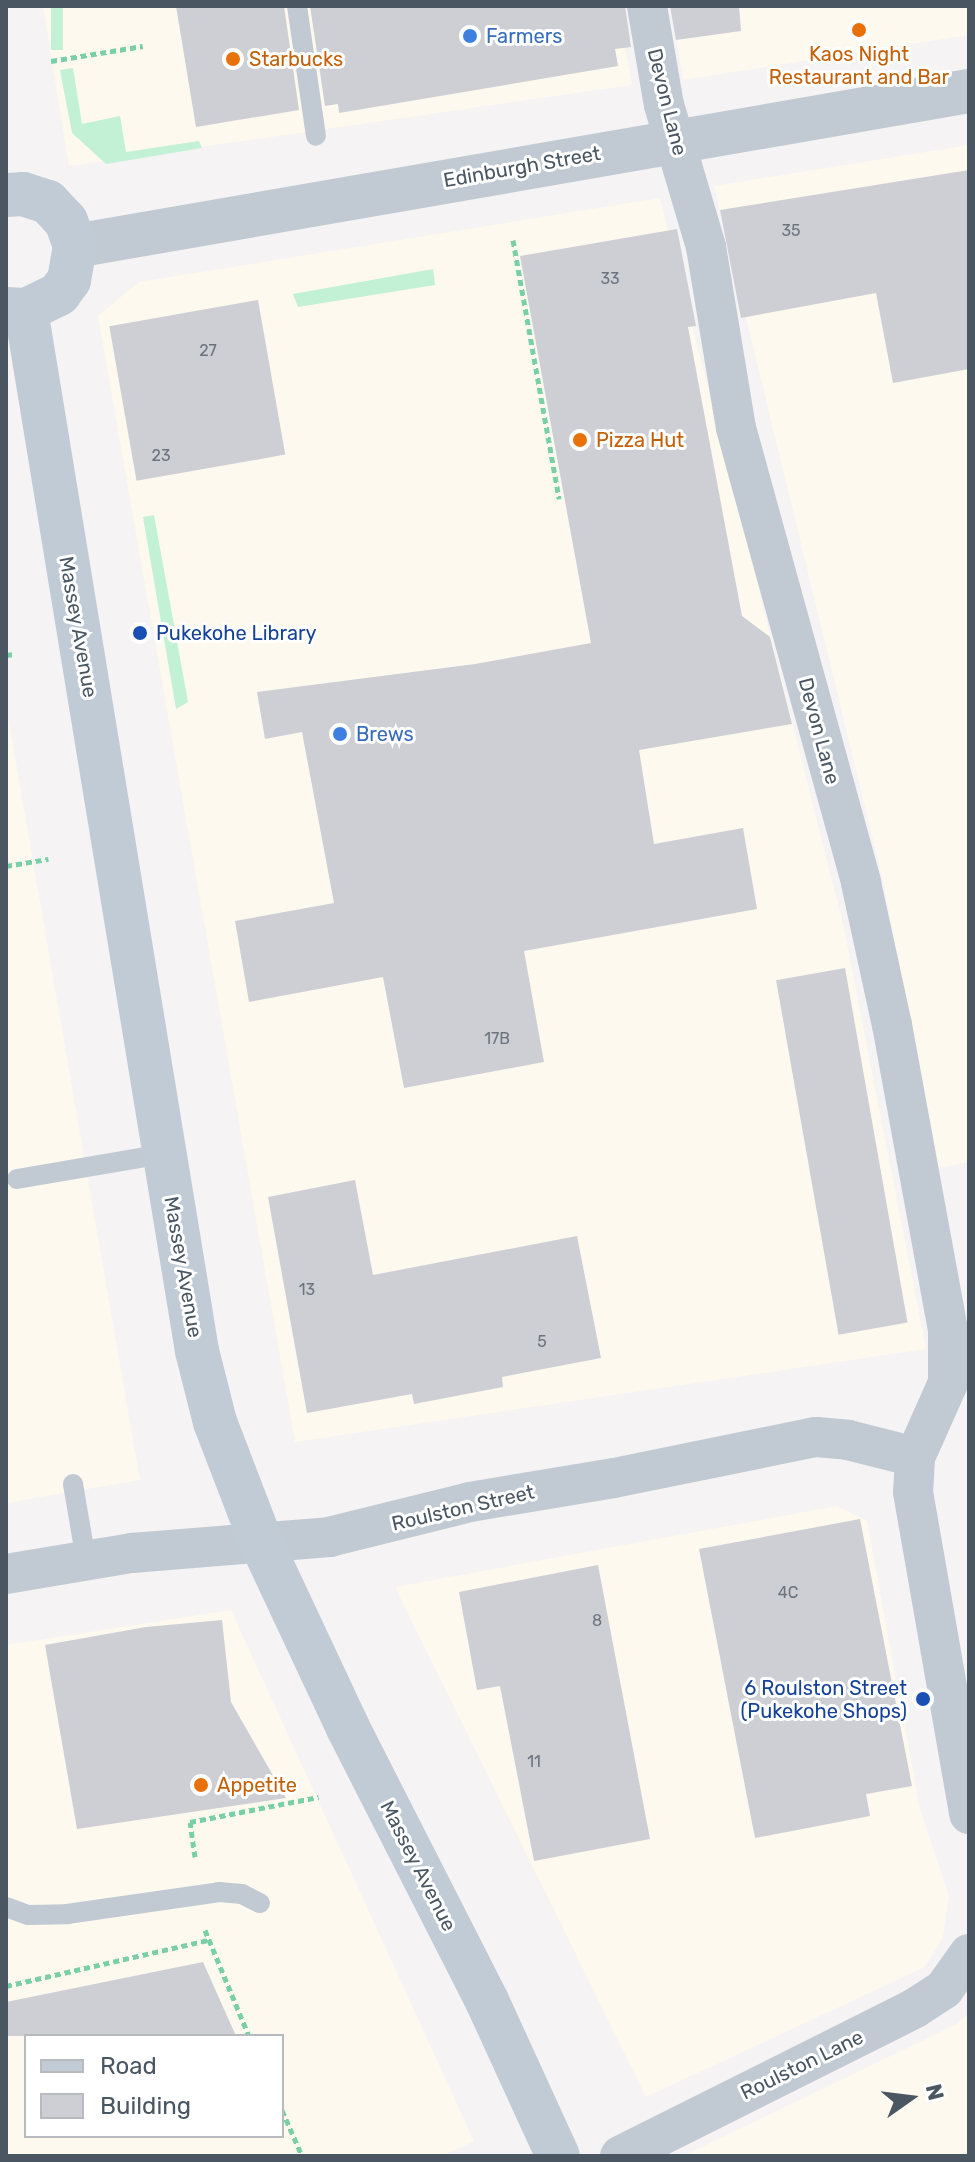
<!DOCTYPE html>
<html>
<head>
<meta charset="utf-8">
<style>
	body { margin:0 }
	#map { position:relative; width:975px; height:2162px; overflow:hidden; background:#f5f3f3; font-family:Rubik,sans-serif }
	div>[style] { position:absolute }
	.commercial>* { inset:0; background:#fdf9ef }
	.green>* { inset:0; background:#c3f1d5; transform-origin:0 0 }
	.building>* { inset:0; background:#cdcfd5; transform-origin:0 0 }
	.path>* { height:5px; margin-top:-2.5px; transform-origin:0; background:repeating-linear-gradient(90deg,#7ad0a6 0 6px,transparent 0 10px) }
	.service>* { height:20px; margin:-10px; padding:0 10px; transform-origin:10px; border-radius:10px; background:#c1cad2 }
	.minor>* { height:40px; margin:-20px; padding:0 20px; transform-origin:20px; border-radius:20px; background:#c1cad2 }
	.tertiary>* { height:44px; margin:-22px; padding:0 22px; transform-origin:22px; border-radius:22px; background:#c1cad2 }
	.secondary>* { height:44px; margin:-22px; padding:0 22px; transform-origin:22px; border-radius:22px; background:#c1cbd6 }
	.dots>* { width:22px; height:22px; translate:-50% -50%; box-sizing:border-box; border:4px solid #fff; border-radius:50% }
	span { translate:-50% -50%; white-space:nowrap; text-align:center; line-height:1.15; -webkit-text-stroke:6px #fff; paint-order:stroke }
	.number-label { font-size:16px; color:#6b747e }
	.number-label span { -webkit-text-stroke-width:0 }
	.shop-label { font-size:20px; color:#366cbe }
	.left { translate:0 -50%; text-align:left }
	.food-label { font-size:20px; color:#c56008 }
	.street-label { font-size:20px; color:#4a5661 }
	.transit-label { font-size:20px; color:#164399 }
	.right { translate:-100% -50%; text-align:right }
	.frame { position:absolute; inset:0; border:8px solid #4a5661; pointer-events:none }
	.legend { position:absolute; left:24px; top:2034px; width:260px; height:104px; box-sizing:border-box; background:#fff; border:2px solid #b7bbc0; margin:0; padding:10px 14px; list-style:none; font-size:24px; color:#4a5661 }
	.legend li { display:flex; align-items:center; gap:16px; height:40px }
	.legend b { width:40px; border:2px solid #b7bbc0 }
	.north { position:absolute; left:871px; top:2058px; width:80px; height:80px; -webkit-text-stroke:6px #fff; paint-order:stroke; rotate:76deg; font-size:22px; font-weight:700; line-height:32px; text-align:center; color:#4a5661 }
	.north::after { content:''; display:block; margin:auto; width:28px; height:36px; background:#4a5661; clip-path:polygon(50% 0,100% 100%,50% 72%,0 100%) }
</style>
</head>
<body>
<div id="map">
	<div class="commercial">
		<i style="clip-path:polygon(43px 6px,618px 6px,632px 85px,69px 166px)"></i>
		<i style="clip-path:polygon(671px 6px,969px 6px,969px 35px,683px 80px)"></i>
		<i style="clip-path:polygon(969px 145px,969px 1162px,938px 1168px,883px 881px,714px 186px)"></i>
		<i style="clip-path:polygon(660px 198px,843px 924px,926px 1349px,295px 1442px,98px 316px,139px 282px)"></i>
		<i style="clip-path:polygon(6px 705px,140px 1480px,6px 1503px)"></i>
		<i style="clip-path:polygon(837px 1506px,867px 1521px,920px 1809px,949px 1896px,943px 1937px,925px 1967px,646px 2097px,395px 1587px)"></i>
		<i style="clip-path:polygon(evenodd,231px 1610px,474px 2141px,442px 2156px,6px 2156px,6px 1645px,231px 1610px,26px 2036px,282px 2036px,282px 2136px,26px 2136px,26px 2036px)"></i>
		<i style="clip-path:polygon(969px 2013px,969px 2156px,683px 2156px,957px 2024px)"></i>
	</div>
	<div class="green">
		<i style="left:51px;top:6px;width:12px;height:44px"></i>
		<i style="clip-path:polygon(73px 68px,82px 124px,120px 116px,126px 152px,199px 141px,202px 148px,106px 164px,72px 133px,60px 70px)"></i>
		<i style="clip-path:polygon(433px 269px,435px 285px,298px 307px,293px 294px)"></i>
		<i style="clip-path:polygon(154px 515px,188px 702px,176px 709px,143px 517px)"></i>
	</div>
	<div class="building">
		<i style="clip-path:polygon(176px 6px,284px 6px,299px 110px,196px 127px)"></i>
		<i style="clip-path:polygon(310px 6px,625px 6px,631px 47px,615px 49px,618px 66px,339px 113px,338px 104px,325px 106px)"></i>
		<i style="clip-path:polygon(670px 6px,739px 6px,741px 31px,676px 40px)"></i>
		<i style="clip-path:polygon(969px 170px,969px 369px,893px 383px,876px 293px,741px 318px,720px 210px)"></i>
		<i style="clip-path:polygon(677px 229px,696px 326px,688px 327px,742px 616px,770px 637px,792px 724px,639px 750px,654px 844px,743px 828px,757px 909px,524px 951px,544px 1062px,404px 1088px,383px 977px,249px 1002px,235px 921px,334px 903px,302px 732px,265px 739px,257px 692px,475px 664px,591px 643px,520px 256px)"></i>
		<i style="left:258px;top:300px;width:157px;height:151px;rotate:80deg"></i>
		<i style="left:845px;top:968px;width:360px;height:70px;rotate:80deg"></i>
		<i style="clip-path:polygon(355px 1180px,373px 1275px,577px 1236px,601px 1358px,502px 1377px,503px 1387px,414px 1404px,412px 1394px,307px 1413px,268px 1197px)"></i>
		<i style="clip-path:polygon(860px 1519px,912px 1786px,866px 1794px,870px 1816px,755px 1838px,699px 1549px)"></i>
		<i style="clip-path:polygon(598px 1565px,650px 1839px,534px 1861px,500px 1686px,477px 1690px,459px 1592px)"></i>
		<i style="clip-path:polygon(222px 1620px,231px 1702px,286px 1798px,77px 1829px,45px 1645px,146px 1627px)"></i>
		<i style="clip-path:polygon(203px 1962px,236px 2036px,6px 2036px,6px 2002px)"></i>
	</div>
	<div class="path">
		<i style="left:51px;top:61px;width:93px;rotate:-9.3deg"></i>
		<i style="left:513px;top:240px;width:263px;rotate:79.9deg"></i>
		<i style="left:6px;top:655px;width:9px;rotate:-6deg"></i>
		<i style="left:6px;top:866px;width:43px;rotate:-9.5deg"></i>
		<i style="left:195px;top:1857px;width:35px;rotate:-98deg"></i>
		<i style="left:190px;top:1822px;width:131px;rotate:-11deg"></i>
		<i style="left:205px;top:1930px;width:115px;rotate:67.5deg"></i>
		<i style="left:6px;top:1986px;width:208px;rotate:-12.8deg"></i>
		<i style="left:282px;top:2110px;width:50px;rotate:66.5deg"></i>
	</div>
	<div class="service">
		<i style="left:297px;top:6px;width:131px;rotate:81.7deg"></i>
		<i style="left:17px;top:1179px;width:149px;rotate:-9.7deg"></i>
		<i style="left:73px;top:1484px;width:77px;rotate:80.3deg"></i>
		<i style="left:6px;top:1907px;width:23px;rotate:20deg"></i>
		<i style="left:28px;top:1915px;width:39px;rotate:-1deg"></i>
		<i style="left:67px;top:1914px;width:154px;rotate:-8.2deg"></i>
		<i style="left:219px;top:1892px;width:23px;rotate:5deg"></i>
		<i style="left:242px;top:1894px;width:20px;rotate:27deg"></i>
	</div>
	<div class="minor">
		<i style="left:647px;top:6px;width:100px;rotate:80.3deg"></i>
		<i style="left:664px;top:105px;width:148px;rotate:73.5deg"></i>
		<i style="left:706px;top:247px;width:183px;rotate:80.6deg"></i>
		<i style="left:736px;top:428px;width:472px;rotate:74.6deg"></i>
		<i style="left:861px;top:883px;width:145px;rotate:77.7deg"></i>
		<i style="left:892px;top:1025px;width:310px;rotate:79.6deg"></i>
		<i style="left:948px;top:1330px;width:53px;rotate:90deg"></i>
		<i style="left:948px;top:1383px;width:81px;rotate:114deg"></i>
		<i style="left:915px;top:1457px;width:35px;rotate:93deg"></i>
		<i style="left:913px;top:1492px;width:327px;rotate:80.1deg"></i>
		<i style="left:6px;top:1574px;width:128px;rotate:-9.5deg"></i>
		<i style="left:132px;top:1553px;width:198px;rotate:-4.6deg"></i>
		<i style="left:329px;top:1537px;width:145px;rotate:-13.9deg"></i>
		<i style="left:470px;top:1502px;width:146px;rotate:-9.5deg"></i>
		<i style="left:614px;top:1478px;width:206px;rotate:-11.5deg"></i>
		<i style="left:816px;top:1437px;width:32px;rotate:5deg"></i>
		<i style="left:848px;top:1440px;width:69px;rotate:14.2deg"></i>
		<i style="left:620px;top:2156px;width:330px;rotate:-26.6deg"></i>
		<i style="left:915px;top:2008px;width:35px;rotate:-33deg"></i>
		<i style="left:944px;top:1989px;width:43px;rotate:-54.5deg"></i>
	</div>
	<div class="tertiary">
		<i style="left:75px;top:246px;width:907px;rotate:-9.84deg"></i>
	</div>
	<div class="secondary">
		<i style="left:6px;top:195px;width:17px;rotate:-3deg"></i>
		<i style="left:23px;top:194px;width:26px;rotate:18deg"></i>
		<i style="left:48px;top:202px;width:26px;rotate:47deg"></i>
		<i style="left:66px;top:221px;width:27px;rotate:70deg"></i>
		<i style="left:75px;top:246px;width:35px;rotate:100deg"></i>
		<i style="left:69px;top:280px;width:17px;rotate:126deg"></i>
		<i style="left:59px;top:294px;width:37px;rotate:154deg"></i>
		<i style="left:26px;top:310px;width:20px;rotate:-177deg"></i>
		<i style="left:26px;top:310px;width:1055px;rotate:80.67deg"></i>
		<i style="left:197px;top:1351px;width:73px;rotate:75.8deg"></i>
		<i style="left:215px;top:1422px;width:129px;rotate:69deg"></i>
		<i style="left:261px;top:1542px;width:205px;rotate:64.9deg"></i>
		<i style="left:348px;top:1728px;width:306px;rotate:63deg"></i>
		<i style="left:487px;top:2001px;width:170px;rotate:65.4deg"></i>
	</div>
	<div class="dots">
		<i style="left:859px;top:30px;background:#e8710a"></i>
		<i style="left:470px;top:36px;background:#3f7fe0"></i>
		<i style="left:233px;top:59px;background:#e8710a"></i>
		<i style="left:580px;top:440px;background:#e8710a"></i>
		<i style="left:140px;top:633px;background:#1a4fb4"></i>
		<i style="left:340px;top:734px;background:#3f7fe0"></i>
		<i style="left:923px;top:1699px;background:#1a4fb4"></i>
		<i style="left:201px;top:1785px;background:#e8710a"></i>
	</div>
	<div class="number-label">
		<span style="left:791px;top:231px">35</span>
		<span style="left:610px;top:279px">33</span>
		<span style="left:208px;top:351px">27</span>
		<span style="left:161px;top:456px">23</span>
		<span style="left:497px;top:1039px">17B</span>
		<span style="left:307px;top:1290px">13</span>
		<span style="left:542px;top:1342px">5</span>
		<span style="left:788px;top:1593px">4C</span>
		<span style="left:597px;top:1621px">8</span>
		<span style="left:534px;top:1762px">11</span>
	</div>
	<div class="shop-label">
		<span class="left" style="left:486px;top:36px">Farmers</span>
		<span class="left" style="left:356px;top:734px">Brews</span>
	</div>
	<div class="food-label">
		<span style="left:859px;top:66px">Kaos Night<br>Restaurant and Bar</span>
		<span class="left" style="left:249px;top:59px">Starbucks</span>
		<span class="left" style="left:596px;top:440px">Pizza Hut</span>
		<span class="left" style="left:217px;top:1785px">Appetite</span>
	</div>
	<div class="street-label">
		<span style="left:667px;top:102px;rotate:76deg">Devon Lane</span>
		<span style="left:522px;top:167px;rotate:-10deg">Edinburgh Street</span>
		<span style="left:78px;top:627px;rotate:80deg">Massey Avenue</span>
		<span style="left:819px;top:731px;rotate:75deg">Devon Lane</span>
		<span style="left:183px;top:1267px;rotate:80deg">Massey Avenue</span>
		<span style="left:463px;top:1508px;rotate:-13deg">Roulston Street</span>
		<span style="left:418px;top:1866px;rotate:63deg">Massey Avenue</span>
		<span style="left:802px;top:2065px;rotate:-26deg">Roulston Lane</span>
	</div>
	<div class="transit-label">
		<span class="left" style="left:156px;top:633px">Pukekohe Library</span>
		<span class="right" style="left:907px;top:1700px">6 Roulston Street<br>(Pukekohe Shops)</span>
	</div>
	<div class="frame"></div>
	<ul class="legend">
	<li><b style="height:10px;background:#c1cbd6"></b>Road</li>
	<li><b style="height:22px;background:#cdcfd5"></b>Building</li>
	</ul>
	<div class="north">N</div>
</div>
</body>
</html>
